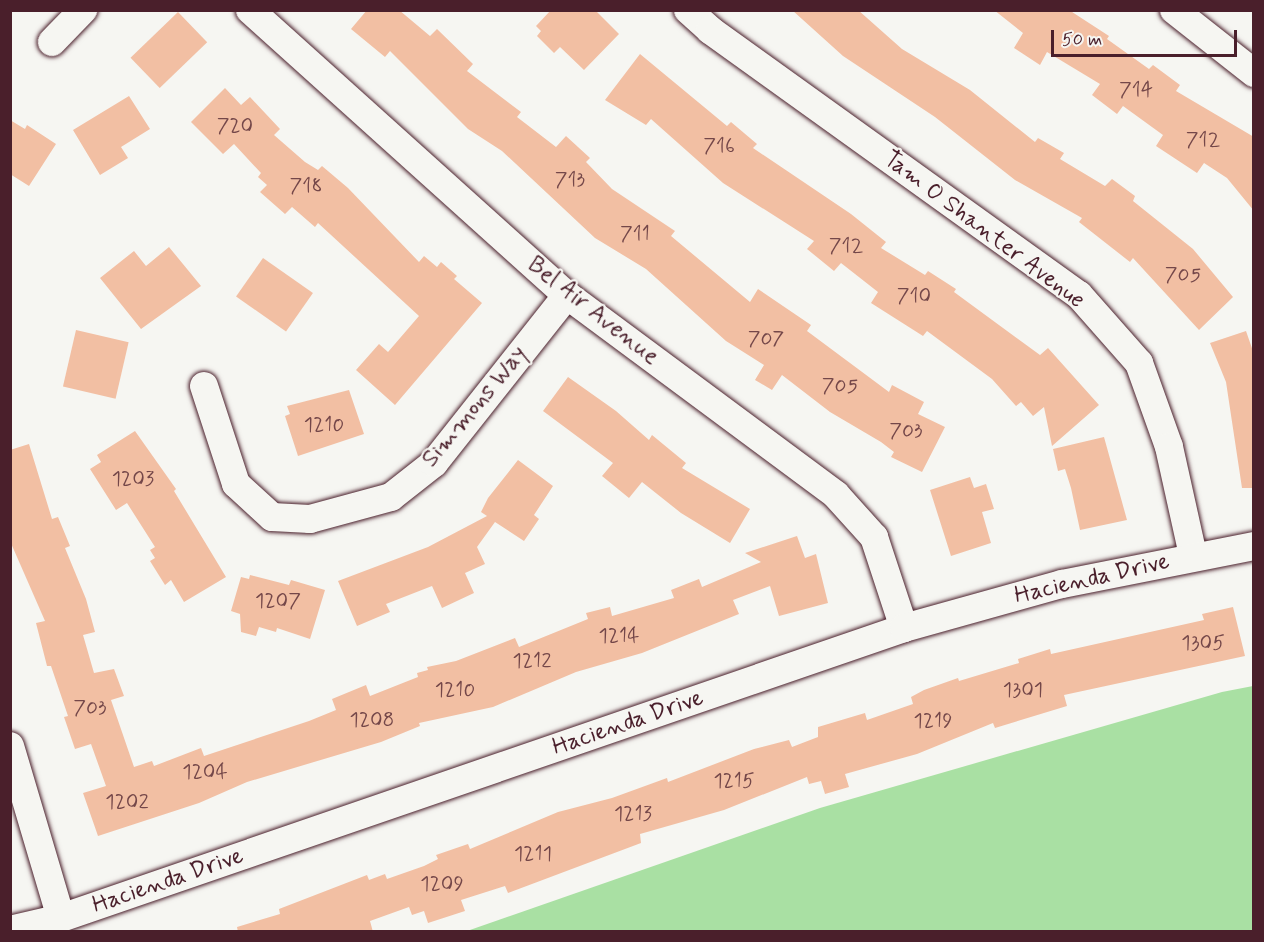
<!DOCTYPE html>
<html>
<head>
<meta charset="utf-8">
<style>
	body { margin:0 }
	#map { position:relative; width:1264px; height:942px; overflow:hidden; background:#f6f6f2; font-family:Mynerve,sans-serif }
	div>[style] { position:absolute }
	.green>* { inset:0; background:#a9e0a3 }
	.building>* { inset:0; background:#f2bfa3; transform-origin:0 0 }
	.roads { filter:drop-shadow(0 0 2px #4a1f2b) drop-shadow(0 0 2px #4a1f2b) }
	.street>* { height:28px; margin:-14px; padding:0 14px; transform-origin:14px; border-radius:14px; background:#f6f6f2 }
	span { translate:-50% -50%; white-space:nowrap; text-align:center; line-height:1.15; -webkit-text-stroke:4.5px #f6f6f2; paint-order:stroke }
	.number-label { font-size:21px; color:#744749 }
	.number-label span { -webkit-text-stroke-width:0 }
	.street-label { font-size:24px; color:#4a1f2b }
	.frame { position:absolute; inset:0; border:12px solid #4a1f2b; pointer-events:none }
	.scale { position:absolute; left:1051px; top:30px; width:186px; height:27px; box-sizing:border-box; border:3px solid #4a1f2b; border-top:0; padding-left:8px; font-size:18px; line-height:21px; white-space:nowrap; color:#4a1f2b; -webkit-text-stroke:4px #f6f6f2; paint-order:stroke }
</style>
</head>
<body>
<div id="map">
	<div class="green">
		<i style="clip-path:polygon(1253px 686px,1253px 931px,467px 931px,820px 808px,1222px 692px)"></i>
	</div>
	<div class="building">
		<i style="clip-path:polygon(367px 10px,399px 10px,430px 36px,437px 29px,473px 64px,467px 71px,521px 112px,517px 117px,556px 147px,566px 136px,590px 158px,586px 162px,612px 189px,675px 231px,671px 236px,750px 302px,758px 289px,811px 325px,807px 331px,889px 392px,892px 385px,924px 402px,918px 414px,945px 427px,922px 472px,891px 457px,894px 452px,881px 442px,830px 412px,782px 375px,772px 390px,755px 380px,764px 365px,726px 341px,646px 269px,595px 238px,502px 151px,468px 129px,390px 51px,385px 57px,351px 29px)"></i>
		<i style="clip-path:polygon(551px 10px,595px 10px,619px 34px,584px 70px,560px 47px,554px 53px,537px 36px,541px 31px,536px 26px)"></i>
		<i style="clip-path:polygon(792px 10px,858px 10px,902px 49px,970px 90px,1035px 142px,1038px 138px,1064px 153px,1060px 159px,1105px 186px,1112px 179px,1135px 196px,1133px 201px,1193px 249px,1233px 297px,1199px 330px,1133px 258px,1130px 262px,1079px 222px,1082px 218px,1015px 180px,935px 117px,843px 56px)"></i>
		<i style="clip-path:polygon(994px 10px,1069px 10px,1109px 36px,1107px 39px,1149px 69px,1153px 65px,1180px 85px,1176px 91px,1254px 137px,1254px 211px,1227px 178px,1204px 163px,1197px 173px,1156px 146px,1163px 135px,1123px 106px,1117px 114px,1092px 95px,1100px 84px,1047px 52px,1040px 65px,1014px 48px,1023px 33px)"></i>
		<i style="left:178px;top:12px;width:42px;height:66px;rotate:46deg"></i>
		<i style="clip-path:polygon(640px 54px,727px 126px,731px 122px,757px 144px,753px 148px,851px 214px,886px 242px,881px 248px,925px 275px,928px 271px,956px 289px,954px 292px,1040px 355px,1048px 348px,1099px 405px,1052px 446px,1044px 407px,1033px 416px,1021px 402px,1016px 406px,992px 379px,927px 331px,923px 336px,871px 303px,878px 292px,841px 263px,834px 271px,807px 249px,814px 241px,723px 183px,651px 119px,646px 125px,605px 100px)"></i>
		<i style="clip-path:polygon(225px 88px,241px 105px,250px 97px,280px 129px,274px 135px,305px 162px,318px 170px,322px 166px,348px 188px,419px 262px,424px 256px,437px 267px,441px 262px,457px 276px,454px 279px,482px 303px,395px 405px,356px 370px,379px 344px,388px 352px,419px 316px,318px 223px,315px 227px,292px 207px,285px 214px,260px 192px,267px 185px,258px 177px,261px 173px,234px 144px,223px 154px,191px 122px)"></i>
		<i style="clip-path:polygon(129px 96px,150px 129px,121px 147px,128px 158px,100px 175px,73px 130px)"></i>
		<i style="clip-path:polygon(10px 120px,25px 129px,27px 125px,56px 144px,29px 186px,10px 174px)"></i>
		<i style="clip-path:polygon(169px 247px,201px 286px,141px 329px,100px 278px,134px 251px,146px 266px)"></i>
		<i style="left:263px;top:258px;width:61px;height:47px;rotate:35deg"></i>
		<i style="left:76px;top:330px;width:54px;height:58px;rotate:13deg"></i>
		<i style="clip-path:polygon(1246px 331px,1254px 354px,1254px 488px,1242px 488px,1226px 382px,1210px 343px)"></i>
		<i style="clip-path:polygon(568px 377px,616px 411px,649px 440px,652px 435px,686px 463px,682px 468px,750px 509px,730px 543px,681px 513px,642px 482px,629px 498px,602px 476px,613px 463px,543px 411px)"></i>
		<i style="clip-path:polygon(349px 390px,364px 434px,298px 456px,285px 416px,290px 414px,287px 406px)"></i>
		<i style="clip-path:polygon(135px 431px,176px 489px,174px 491px,226px 577px,184px 602px,171px 580px,165px 585px,150px 561px,155px 558px,150px 550px,155px 547px,127px 503px,116px 510px,90px 469px,101px 462px,97px 455px)"></i>
		<i style="clip-path:polygon(1104px 437px,1127px 520px,1080px 530px,1071px 488px,1065px 469px,1058px 471px,1053px 449px)"></i>
		<i style="clip-path:polygon(29px 444px,52px 519px,58px 517px,70px 546px,65px 548px,86px 599px,95px 632px,83px 635px,94px 673px,114px 669px,124px 696px,111px 700px,134px 767px,152px 761px,154px 766px,201px 748px,204px 756px,309px 721px,336px 710px,332px 699px,366px 685px,370px 696px,418px 677px,417px 673px,428px 670px,427px 667px,456px 661px,515px 638px,519px 647px,588px 619px,586px 613px,610px 607px,612px 616px,674px 598px,671px 590px,699px 579px,702px 587px,761px 562px,745px 553px,797px 536px,805px 558px,816px 554px,828px 603px,779px 616px,770px 586px,733px 600px,739px 614px,642px 653px,576px 672px,493px 707px,419px 723px,420px 726px,381px 742px,247px 782px,199px 803px,98px 836px,83px 793px,106px 786px,91px 744px,75px 749px,64px 717px,68px 716px,51px 666px,47px 666px,36px 623px,45px 621px,10px 541px,10px 450px)"></i>
		<i style="clip-path:polygon(518px 460px,553px 486px,534px 515px,539px 519px,524px 541px,495px 522px,477px 547px,485px 564px,465px 573px,474px 593px,442px 608px,432px 586px,386px 604px,390px 612px,357px 626px,338px 581px,428px 547px,487px 516px,481px 512px,488px 498px)"></i>
		<i style="clip-path:polygon(970px 477px,974px 488px,986px 484px,994px 509px,982px 512px,991px 543px,951px 556px,930px 490px)"></i>
		<i style="clip-path:polygon(250px 575px,289px 585px,291px 580px,325px 590px,310px 639px,277px 628px,276px 632px,259px 627px,256px 636px,241px 632px,240px 614px,231px 611px,241px 577px,249px 579px)"></i>
		<i style="clip-path:polygon(1233px 607px,1245px 656px,1064px 695px,1067px 706px,995px 728px,993px 723px,917px 754px,845px 774px,849px 787px,825px 794px,821px 781px,809px 784px,807px 777px,724px 810px,640px 834px,641px 843px,508px 893px,505px 886px,461px 900px,465px 911px,428px 923px,424px 911px,412px 915px,409px 907px,370px 921px,373px 932px,238px 932px,237px 927px,280px 914px,279px 909px,367px 875px,369px 880px,385px 874px,387px 879px,424px 866px,438px 859px,436px 855px,468px 844px,470px 849px,558px 812px,612px 798px,667px 778px,668px 782px,754px 749px,789px 740px,792px 747px,818px 737px,818px 727px,865px 713px,867px 720px,913px 704px,911px 697px,924px 690px,958px 678px,959px 681px,1019px 663px,1018px 659px,1050px 649px,1051px 654px,1204px 620px,1202px 614px)"></i>
	</div>
	<div class="roads">
		<div class="street">
			<i style="left:250px;top:10px;width:426px;rotate:42deg"></i>
			<i style="left:567px;top:295px;width:335px;rotate:36.6deg"></i>
			<i style="left:836px;top:495px;width:57px;rotate:47.9deg"></i>
			<i style="left:874px;top:537px;width:96px;rotate:71.8deg"></i>
			<i style="left:688px;top:10px;width:30px;rotate:42deg"></i>
			<i style="left:710px;top:30px;width:454px;rotate:35.7deg"></i>
			<i style="left:1079px;top:295px;width:91px;rotate:48.6deg"></i>
			<i style="left:1139px;top:363px;width:89px;rotate:70.3deg"></i>
			<i style="left:1169px;top:447px;width:111px;rotate:77.5deg"></i>
			<i style="left:1174px;top:10px;width:102px;rotate:38.2deg"></i>
			<i style="left:52px;top:42px;width:45px;rotate:-45.9deg"></i>
			<i style="left:204px;top:386px;width:103px;rotate:71.9deg"></i>
			<i style="left:236px;top:484px;width:49px;rotate:42.5deg"></i>
			<i style="left:272px;top:517px;width:38px;rotate:3deg"></i>
			<i style="left:310px;top:519px;width:84px;rotate:-15.2deg"></i>
			<i style="left:391px;top:497px;width:55px;rotate:-38.3deg"></i>
			<i style="left:434px;top:463px;width:214px;rotate:-51.6deg"></i>
			<i style="left:10px;top:746px;width:179px;rotate:73.5deg"></i>
			<i style="left:10px;top:930px;width:52px;rotate:-13.2deg"></i>
			<i style="left:61px;top:918px;width:891px;rotate:-18.98deg"></i>
			<i style="left:904px;top:628px;width:164px;rotate:-15.6deg"></i>
			<i style="left:1062px;top:584px;width:196px;rotate:-11.2deg"></i>
		</div>
	</div>
	<div class="number-label">
		<span style="left:1136px;top:90px">714</span>
		<span style="left:235px;top:126px">720</span>
		<span style="left:1203px;top:140px">712</span>
		<span style="left:719px;top:146px">716</span>
		<span style="left:570px;top:180px">713</span>
		<span style="left:306px;top:186px">718</span>
		<span style="left:635px;top:234px">711</span>
		<span style="left:846px;top:246px">712</span>
		<span style="left:1183px;top:275px">705</span>
		<span style="left:914px;top:296px">710</span>
		<span style="left:766px;top:339px">707</span>
		<span style="left:840px;top:386px">705</span>
		<span style="left:324px;top:425px">1210</span>
		<span style="left:906px;top:431px">703</span>
		<span style="left:133px;top:479px">1203</span>
		<span style="left:278px;top:601px">1207</span>
		<span style="left:619px;top:636px">1214</span>
		<span style="left:1203px;top:643px">1305</span>
		<span style="left:532px;top:661px">1212</span>
		<span style="left:455px;top:690px">1210</span>
		<span style="left:1023px;top:690px">1301</span>
		<span style="left:90px;top:708px">703</span>
		<span style="left:372px;top:720px">1208</span>
		<span style="left:933px;top:721px">1219</span>
		<span style="left:205px;top:772px">1204</span>
		<span style="left:734px;top:781px">1215</span>
		<span style="left:127px;top:802px">1202</span>
		<span style="left:633px;top:814px">1213</span>
		<span style="left:533px;top:854px">1211</span>
		<span style="left:442px;top:884px">1209</span>
	</div>
	<div class="street-label">
		<span style="left:984px;top:230px;rotate:37deg">Tam O Shanter Avenue</span>
		<span style="left:593px;top:311px;rotate:38deg">Bel Air Avenue</span>
		<span style="left:475px;top:407px;rotate:-50deg">Simmons Way</span>
		<span style="left:1092px;top:579px;rotate:-13deg">Hacienda Drive</span>
		<span style="left:628px;top:723px;rotate:-19deg">Hacienda Drive</span>
		<span style="left:168px;top:881px;rotate:-19deg">Hacienda Drive</span>
	</div>
	<div class="frame"></div>
	<div class="scale">50 m</div>
</div>
</body>
</html>
